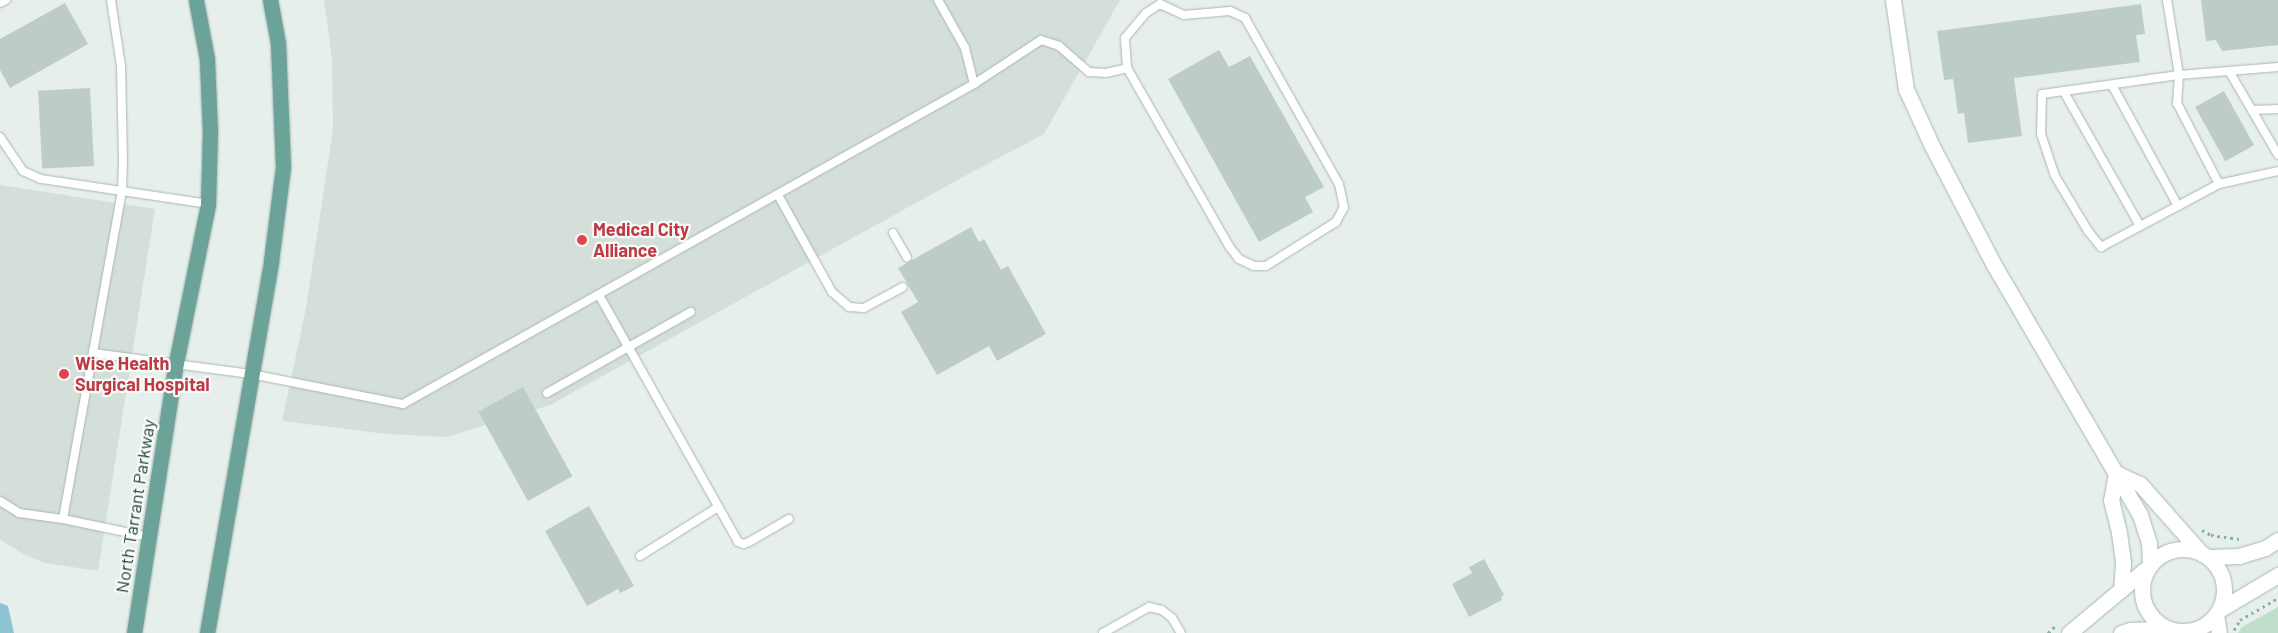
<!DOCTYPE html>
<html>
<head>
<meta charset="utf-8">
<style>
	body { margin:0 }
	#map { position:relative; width:2278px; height:633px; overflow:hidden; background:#e6efeb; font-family:Barlow,sans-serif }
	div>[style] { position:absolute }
	.built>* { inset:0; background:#d4dfda }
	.green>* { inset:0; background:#bfdfca }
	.water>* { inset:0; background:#8fc3d2 }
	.building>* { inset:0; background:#beccc8; transform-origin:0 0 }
	.path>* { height:3px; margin-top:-1.5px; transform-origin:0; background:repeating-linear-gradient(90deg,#87b2a7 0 2.5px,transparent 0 6.5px) }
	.roads { filter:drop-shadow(0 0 1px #a8b7b3) drop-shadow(0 0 1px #a8b7b3) }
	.service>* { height:8px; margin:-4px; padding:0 4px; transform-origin:4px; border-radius:4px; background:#fff }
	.minor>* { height:15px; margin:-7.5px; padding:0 7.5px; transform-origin:7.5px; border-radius:7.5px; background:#fff }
	.tertiary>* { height:15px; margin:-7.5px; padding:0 7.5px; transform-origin:7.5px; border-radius:7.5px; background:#fff }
	.secondary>* { height:15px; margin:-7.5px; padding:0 7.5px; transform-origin:7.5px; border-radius:7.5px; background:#fff }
	.secondary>.ring { margin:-7.5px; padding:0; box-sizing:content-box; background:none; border:15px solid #fff; border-radius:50% }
	.primary>* { height:15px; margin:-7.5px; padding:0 7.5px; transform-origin:7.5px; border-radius:7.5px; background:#6ba399 }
	.dots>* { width:14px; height:14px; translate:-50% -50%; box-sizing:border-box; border:2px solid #f7fbf9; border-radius:50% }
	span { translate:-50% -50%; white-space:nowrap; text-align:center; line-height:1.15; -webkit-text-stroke:4.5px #f7fbf9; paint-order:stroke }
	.health-label { font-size:18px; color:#be3a42; font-weight:700 }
	.left { translate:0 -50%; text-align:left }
	.street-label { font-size:18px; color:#24413b }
</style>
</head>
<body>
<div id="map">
	<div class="built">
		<i style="clip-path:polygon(324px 0,1120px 0,1044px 134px,972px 172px,550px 405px,447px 437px,386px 434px,282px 421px,306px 308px,333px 129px,332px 59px)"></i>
		<i style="clip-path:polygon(0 185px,155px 209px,98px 571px,45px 563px,27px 556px,0 540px)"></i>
	</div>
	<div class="green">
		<i style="clip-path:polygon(2278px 607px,2278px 633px,2238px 633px,2242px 627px)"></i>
	</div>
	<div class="water">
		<i style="clip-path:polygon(0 603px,8px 606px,14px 633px,0 633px)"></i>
	</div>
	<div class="building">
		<i style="clip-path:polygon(2201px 0,2278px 0,2278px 45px,2222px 51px,2216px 40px,2206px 41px)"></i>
		<i style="clip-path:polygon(65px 3px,88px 44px,10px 88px,0 70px,0 39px)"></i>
		<i style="clip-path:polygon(2141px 4px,2145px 34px,2136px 35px,2140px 62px,2014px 78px,2022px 136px,1968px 143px,1964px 113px,1958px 114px,1953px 79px,1944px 80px,1937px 31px)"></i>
		<i style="clip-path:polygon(1219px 50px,1229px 67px,1250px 56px,1324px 187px,1305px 197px,1313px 212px,1259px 242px,1168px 79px)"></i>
		<i style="left:90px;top:88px;width:78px;height:52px;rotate:87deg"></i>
		<i style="left:2224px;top:91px;width:62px;height:33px;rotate:61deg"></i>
		<i style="clip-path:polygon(971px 227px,979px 242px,984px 239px,1001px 270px,1008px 266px,1046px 334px,997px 361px,989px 346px,937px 375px,901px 312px,918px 302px,898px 268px)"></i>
		<i style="left:523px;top:387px;width:102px;height:51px;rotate:61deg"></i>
		<i style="clip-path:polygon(589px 506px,634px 586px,620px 593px,618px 589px,587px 606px,545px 531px)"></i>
		<i style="clip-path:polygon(1484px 559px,1504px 595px,1501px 597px,1502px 600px,1469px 617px,1452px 584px,1472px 573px,1469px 567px)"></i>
	</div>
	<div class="path">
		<i style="left:2202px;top:530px;width:10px;rotate:29deg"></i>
		<i style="left:2211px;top:535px;width:30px;rotate:8deg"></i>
		<i style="left:2234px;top:630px;width:12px;rotate:-59deg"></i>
		<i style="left:2240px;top:620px;width:44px;rotate:-30.1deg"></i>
		<i style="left:2048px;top:633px;width:11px;rotate:-45deg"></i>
	</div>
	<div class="roads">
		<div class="service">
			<i style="left:938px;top:0;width:55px;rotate:60.6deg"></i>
			<i style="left:965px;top:48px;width:37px;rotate:76deg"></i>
			<i style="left:2167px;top:0;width:76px;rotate:80.9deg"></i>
			<i style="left:2179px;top:75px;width:28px;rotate:94deg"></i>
			<i style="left:2177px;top:103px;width:91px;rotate:62.6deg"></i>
			<i style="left:0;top:3px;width:7px;rotate:-27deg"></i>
			<i style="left:1160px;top:4px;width:26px;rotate:25deg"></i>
			<i style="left:1184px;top:15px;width:46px;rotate:-5deg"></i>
			<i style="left:1230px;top:11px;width:17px;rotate:25deg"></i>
			<i style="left:1245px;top:18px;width:191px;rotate:60.5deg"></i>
			<i style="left:1339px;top:184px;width:24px;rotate:78deg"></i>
			<i style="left:1344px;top:207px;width:17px;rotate:118deg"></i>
			<i style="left:1336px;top:222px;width:83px;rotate:147.8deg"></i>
			<i style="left:1266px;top:266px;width:12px;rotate:180deg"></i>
			<i style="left:1254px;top:266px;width:17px;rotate:-155deg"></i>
			<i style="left:1239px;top:259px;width:16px;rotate:-128deg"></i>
			<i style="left:1229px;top:246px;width:205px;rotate:-119.8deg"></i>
			<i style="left:1127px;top:68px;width:30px;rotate:-94deg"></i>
			<i style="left:1125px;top:38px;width:33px;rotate:-50deg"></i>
			<i style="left:1146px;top:13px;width:17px;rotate:-33deg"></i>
			<i style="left:2278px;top:67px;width:99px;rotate:175.4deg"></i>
			<i style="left:2179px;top:75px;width:138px;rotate:172.1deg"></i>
			<i style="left:2042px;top:94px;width:40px;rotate:91.4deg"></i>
			<i style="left:2041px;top:134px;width:44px;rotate:71.6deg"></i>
			<i style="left:2055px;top:176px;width:64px;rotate:59deg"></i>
			<i style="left:2088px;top:231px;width:21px;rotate:51deg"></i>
			<i style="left:2101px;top:247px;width:134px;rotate:-28.1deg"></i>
			<i style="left:2219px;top:184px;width:60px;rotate:-12.4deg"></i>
			<i style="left:2229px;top:71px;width:97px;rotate:59.7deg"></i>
			<i style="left:2112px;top:85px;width:138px;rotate:61.4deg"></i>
			<i style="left:2064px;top:92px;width:154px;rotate:60.4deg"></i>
			<i style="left:2252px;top:110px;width:26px;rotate:-2deg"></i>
			<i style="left:0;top:137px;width:41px;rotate:55.9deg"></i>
			<i style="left:23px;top:171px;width:20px;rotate:24deg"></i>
			<i style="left:41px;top:179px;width:169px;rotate:8.5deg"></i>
			<i style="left:778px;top:195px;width:111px;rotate:60.9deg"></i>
			<i style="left:832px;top:292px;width:23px;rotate:41deg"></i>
			<i style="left:849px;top:307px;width:15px;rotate:4deg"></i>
			<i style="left:864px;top:308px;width:44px;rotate:-28.3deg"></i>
			<i style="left:893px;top:233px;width:28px;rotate:60deg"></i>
			<i style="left:599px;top:295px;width:283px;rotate:60.6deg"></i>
			<i style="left:738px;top:542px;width:6px;rotate:18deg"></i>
			<i style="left:744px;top:544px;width:5px;rotate:-22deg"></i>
			<i style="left:749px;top:542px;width:46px;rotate:-29.9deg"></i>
			<i style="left:93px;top:353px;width:159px;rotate:7.6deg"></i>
			<i style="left:251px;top:374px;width:155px;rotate:11.2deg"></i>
			<i style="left:403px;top:404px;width:655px;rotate:-29.27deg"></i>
			<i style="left:974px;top:84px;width:80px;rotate:-33.3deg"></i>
			<i style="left:1041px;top:40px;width:19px;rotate:18deg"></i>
			<i style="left:1059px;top:46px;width:40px;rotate:41deg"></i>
			<i style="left:1089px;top:72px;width:17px;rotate:3deg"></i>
			<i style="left:1106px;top:73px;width:22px;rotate:-13deg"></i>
			<i style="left:547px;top:393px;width:165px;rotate:-29.4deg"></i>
			<i style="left:0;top:501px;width:22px;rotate:32deg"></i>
			<i style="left:19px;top:513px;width:44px;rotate:7.8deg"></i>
			<i style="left:63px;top:519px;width:88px;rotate:11.8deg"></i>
			<i style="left:63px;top:519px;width:334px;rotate:-79.8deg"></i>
			<i style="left:122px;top:190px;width:29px;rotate:-88deg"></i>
			<i style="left:123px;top:161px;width:95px;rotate:-91.2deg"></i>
			<i style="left:121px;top:66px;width:67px;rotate:-98.6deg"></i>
			<i style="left:640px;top:556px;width:92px;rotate:-32.1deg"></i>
			<i style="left:1103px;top:633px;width:53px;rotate:-29.5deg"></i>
			<i style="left:1149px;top:607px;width:13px;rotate:13deg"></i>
			<i style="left:1162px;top:610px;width:13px;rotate:39deg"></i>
			<i style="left:1172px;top:618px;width:17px;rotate:59deg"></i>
		</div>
		<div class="minor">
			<i style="left:1893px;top:0;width:90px;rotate:81.7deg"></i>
			<i style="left:1906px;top:89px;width:63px;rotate:65.5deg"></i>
			<i style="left:1932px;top:146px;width:134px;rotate:62.5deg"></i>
			<i style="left:1994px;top:265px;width:290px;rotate:59.7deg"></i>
			<i style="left:2140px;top:515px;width:29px;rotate:72deg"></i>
			<i style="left:2149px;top:543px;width:22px;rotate:87deg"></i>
			<i style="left:2116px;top:473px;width:26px;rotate:25deg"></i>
			<i style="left:2140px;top:484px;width:94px;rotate:48.5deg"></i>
			<i style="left:2116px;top:473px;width:27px;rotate:100deg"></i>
			<i style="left:2111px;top:500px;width:34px;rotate:76deg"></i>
			<i style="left:2119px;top:533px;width:30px;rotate:82deg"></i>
			<i style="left:2123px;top:563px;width:27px;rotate:94deg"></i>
		</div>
		<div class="tertiary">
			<i style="left:2216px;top:615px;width:18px;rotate:81deg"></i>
		</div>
		<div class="secondary">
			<i class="ring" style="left:2142px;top:549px;width:67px;height:67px"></i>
			<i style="left:2208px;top:557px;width:31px;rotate:-2deg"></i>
			<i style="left:2239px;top:556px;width:27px;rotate:-17deg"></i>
			<i style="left:2265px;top:548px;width:15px;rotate:-32deg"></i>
			<i style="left:2219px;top:610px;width:69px;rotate:-30.7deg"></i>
			<i style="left:2069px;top:633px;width:103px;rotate:-39.9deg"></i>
			<i style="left:2121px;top:633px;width:9px;rotate:-18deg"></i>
			<i style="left:2130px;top:630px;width:37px;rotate:-2deg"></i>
		</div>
		<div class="primary">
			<i style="left:134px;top:633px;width:273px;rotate:-81.2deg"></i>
			<i style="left:176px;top:363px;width:162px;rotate:-78.6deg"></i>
			<i style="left:208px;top:204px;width:72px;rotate:-88.4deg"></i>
			<i style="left:210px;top:132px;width:73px;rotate:-92.4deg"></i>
			<i style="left:207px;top:59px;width:60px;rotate:-100.6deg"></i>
			<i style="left:207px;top:633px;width:377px;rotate:-80.2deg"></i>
			<i style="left:271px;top:261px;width:95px;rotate:-82.7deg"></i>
			<i style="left:283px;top:167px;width:124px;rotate:-92.3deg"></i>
			<i style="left:278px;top:43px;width:44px;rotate:-100.5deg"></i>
		</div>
	</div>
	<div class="dots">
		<i style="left:582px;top:240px;background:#e0444e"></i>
		<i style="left:64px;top:374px;background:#e0444e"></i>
	</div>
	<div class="health-label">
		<span class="left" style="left:593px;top:240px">Medical City<br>Alliance</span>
		<span class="left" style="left:75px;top:374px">Wise Health<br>Surgical Hospital</span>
	</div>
	<div class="street-label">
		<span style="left:135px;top:506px;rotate:-81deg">North Tarrant Parkway</span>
	</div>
</div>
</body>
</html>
